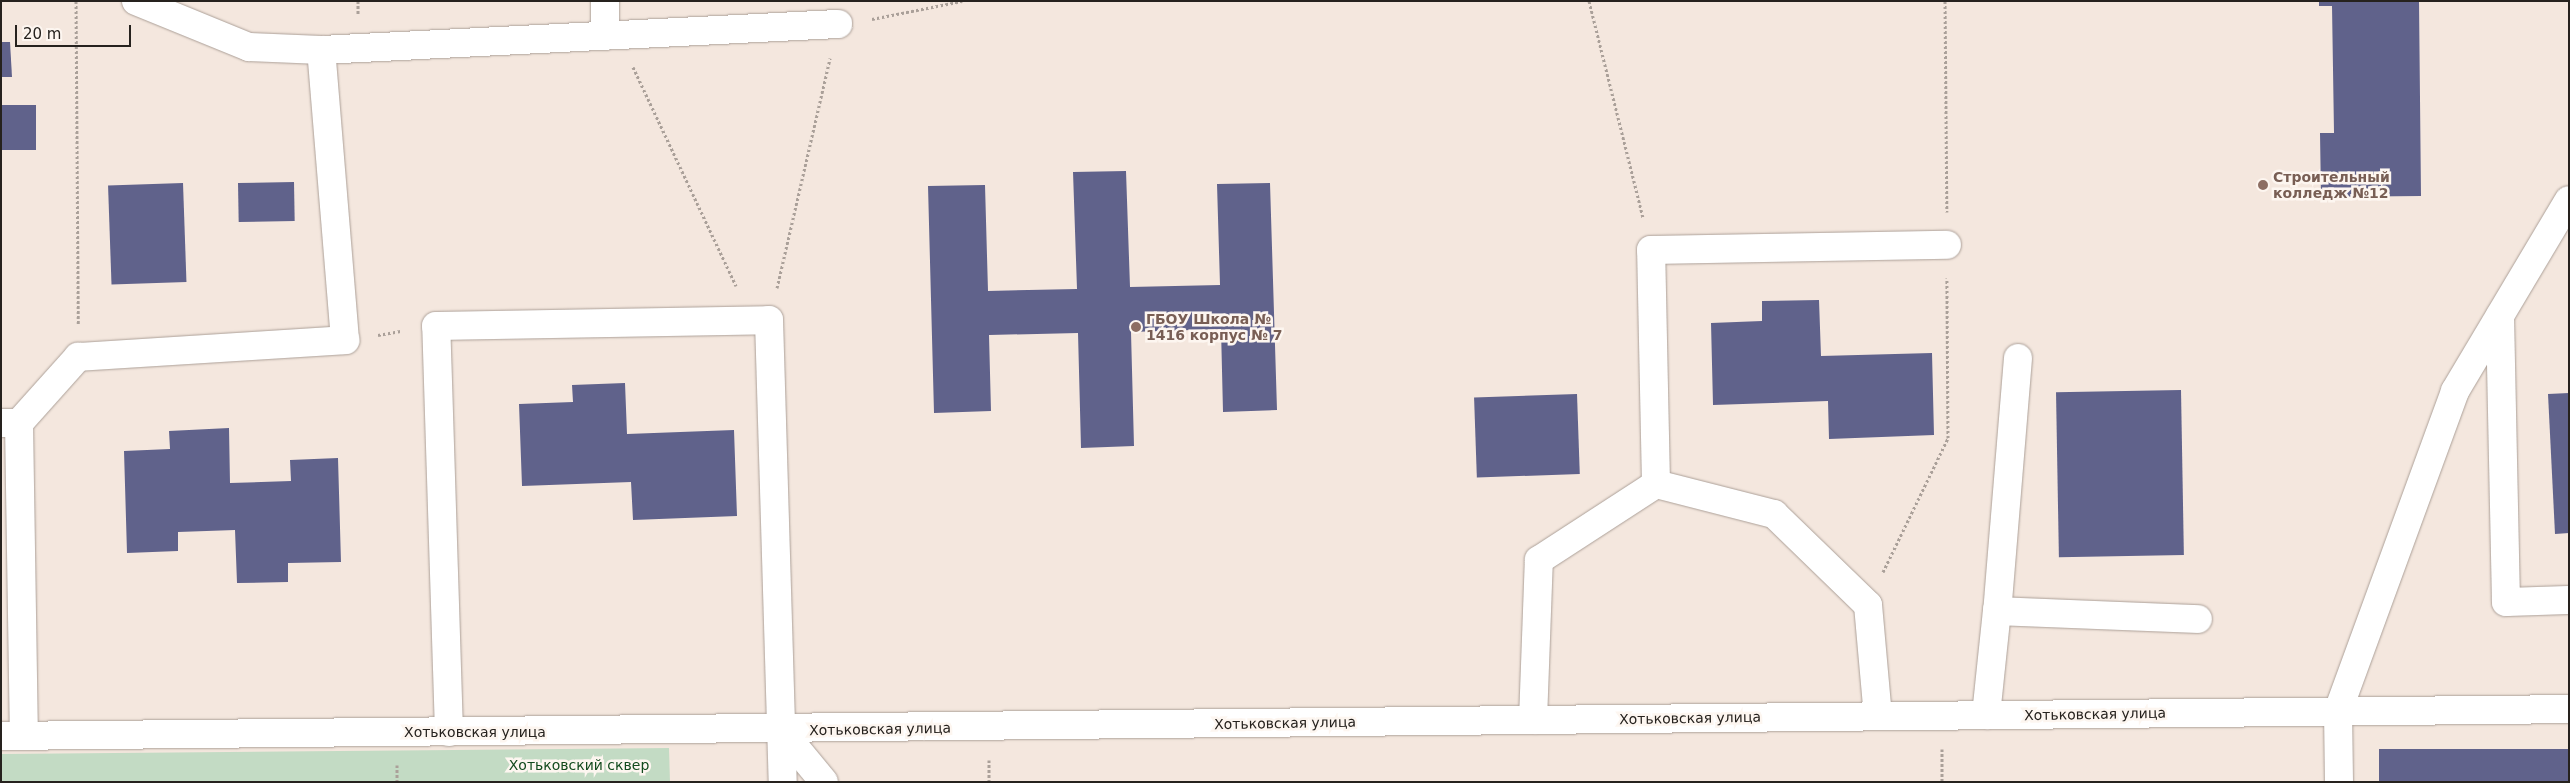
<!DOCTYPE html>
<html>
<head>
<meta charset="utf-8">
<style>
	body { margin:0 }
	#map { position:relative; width:2570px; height:783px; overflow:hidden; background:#f4e7de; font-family:"DejaVu Sans",sans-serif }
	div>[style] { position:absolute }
	.green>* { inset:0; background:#c3dbc4 }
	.building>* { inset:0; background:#60628b; transform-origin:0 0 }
	.path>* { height:3px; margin-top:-1.5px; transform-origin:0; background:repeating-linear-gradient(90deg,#aaa099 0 2.5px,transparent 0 5px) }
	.roads { filter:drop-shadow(0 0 1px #aca098) drop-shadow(0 0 1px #aca098) }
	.minor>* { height:28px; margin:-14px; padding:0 14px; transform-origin:14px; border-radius:14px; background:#fff }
	.dots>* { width:14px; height:14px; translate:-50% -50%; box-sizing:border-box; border:2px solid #fdf6f0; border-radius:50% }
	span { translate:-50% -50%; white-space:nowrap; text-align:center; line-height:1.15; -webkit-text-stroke:5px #fdf6f0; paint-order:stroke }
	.education-label { font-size:14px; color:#785e54; font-weight:700 }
	.left { translate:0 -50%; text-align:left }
	.street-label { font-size:14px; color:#26221e }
	.park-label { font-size:14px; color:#124a1d }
	.frame { position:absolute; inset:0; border:2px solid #26221e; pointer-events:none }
	.scale { position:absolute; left:15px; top:25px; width:116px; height:22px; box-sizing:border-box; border:2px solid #26221e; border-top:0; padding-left:6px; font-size:15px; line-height:18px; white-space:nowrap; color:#26221e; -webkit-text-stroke:4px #fdf6f0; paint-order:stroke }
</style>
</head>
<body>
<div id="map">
	<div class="green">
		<i style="clip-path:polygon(669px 748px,670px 782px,1px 782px,1px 754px)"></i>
	</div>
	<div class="building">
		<i style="clip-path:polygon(2319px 1px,2419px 1px,2421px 196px,2321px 197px,2320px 133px,2334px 133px,2332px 6px,2319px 6px)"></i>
		<i style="clip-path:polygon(1px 42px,10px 42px,12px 77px,1px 77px)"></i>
		<i style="left:1px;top:105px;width:35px;height:45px"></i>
		<i style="clip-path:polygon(1126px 171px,1130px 287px,1220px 285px,1217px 184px,1270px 183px,1277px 410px,1223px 412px,1221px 329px,1131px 332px,1134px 446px,1081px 448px,1078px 333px,989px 335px,991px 411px,934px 413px,928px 186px,985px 185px,988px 291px,1077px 289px,1073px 172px)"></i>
		<i style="left:294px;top:182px;width:39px;height:56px;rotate:89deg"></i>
		<i style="left:183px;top:183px;width:99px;height:75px;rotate:88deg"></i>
		<i style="clip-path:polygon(1819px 300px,1821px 356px,1932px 353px,1934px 435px,1829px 439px,1828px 401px,1713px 405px,1711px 323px,1762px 321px,1762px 301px)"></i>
		<i style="clip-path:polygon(625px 383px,627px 434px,734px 430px,737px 516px,633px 520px,631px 482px,522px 486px,519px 404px,573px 402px,572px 385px)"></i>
		<i style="left:2181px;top:390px;width:165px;height:125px;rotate:89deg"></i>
		<i style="clip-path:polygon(2569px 393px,2569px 533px,2555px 534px,2548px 394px)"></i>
		<i style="left:1577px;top:394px;width:80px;height:103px;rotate:88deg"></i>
		<i style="clip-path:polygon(229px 428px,230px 483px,291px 481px,290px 460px,338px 458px,341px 562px,288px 563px,288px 582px,237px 583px,235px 530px,178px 532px,178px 551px,127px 553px,124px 451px,170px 449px,169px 431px)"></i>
		<i style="left:2569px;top:749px;width:33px;height:190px;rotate:90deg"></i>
	</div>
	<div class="path">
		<i style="left:76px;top:1px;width:323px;rotate:89.6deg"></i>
		<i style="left:358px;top:1px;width:14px;rotate:90deg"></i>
		<i style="left:1589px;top:1px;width:224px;rotate:76deg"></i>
		<i style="left:1945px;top:1px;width:211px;rotate:89.5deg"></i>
		<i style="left:872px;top:19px;width:92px;rotate:-11.3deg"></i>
		<i style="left:633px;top:67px;width:242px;rotate:64.8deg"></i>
		<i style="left:777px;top:288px;width:236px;rotate:-77deg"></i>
		<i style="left:378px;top:335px;width:23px;rotate:-10deg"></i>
		<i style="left:1883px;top:572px;width:149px;rotate:-64.1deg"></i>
		<i style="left:1948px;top:438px;width:160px;rotate:-90.4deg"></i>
		<i style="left:1942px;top:749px;width:33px;rotate:90deg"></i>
		<i style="left:989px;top:760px;width:22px;rotate:90deg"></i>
		<i style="left:397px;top:765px;width:17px;rotate:90deg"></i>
	</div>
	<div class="roads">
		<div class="minor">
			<i style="left:136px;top:1px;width:122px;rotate:22.2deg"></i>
			<i style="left:249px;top:47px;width:72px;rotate:2.4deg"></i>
			<i style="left:321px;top:50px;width:518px;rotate:-2.88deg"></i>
			<i style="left:605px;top:36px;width:35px;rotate:-90deg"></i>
			<i style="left:2500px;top:316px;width:286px;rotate:88.8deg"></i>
			<i style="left:2506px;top:602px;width:63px;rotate:-1.8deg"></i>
			<i style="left:2018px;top:358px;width:254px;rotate:94.7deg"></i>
			<i style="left:1997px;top:611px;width:201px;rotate:2.3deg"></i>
			<i style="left:1px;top:423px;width:18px"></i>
			<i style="left:19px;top:423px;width:313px;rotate:89.1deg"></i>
			<i style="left:19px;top:423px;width:89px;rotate:-48.2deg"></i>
			<i style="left:78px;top:357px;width:268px;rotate:-3.6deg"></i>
			<i style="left:345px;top:340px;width:291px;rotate:-94.7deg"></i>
			<i style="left:1656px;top:484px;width:122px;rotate:14.3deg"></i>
			<i style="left:1774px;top:514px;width:131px;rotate:44.1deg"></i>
			<i style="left:1868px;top:605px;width:111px;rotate:84.9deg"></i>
			<i style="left:1986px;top:715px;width:105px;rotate:-84deg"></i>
			<i style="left:1533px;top:720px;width:160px;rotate:-87.9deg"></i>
			<i style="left:1539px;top:560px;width:140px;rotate:-33deg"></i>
			<i style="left:1656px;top:484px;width:234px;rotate:-91.2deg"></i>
			<i style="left:1651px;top:250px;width:296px;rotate:-1deg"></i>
			<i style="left:781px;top:730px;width:67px;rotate:50.4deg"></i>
			<i style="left:449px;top:732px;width:406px;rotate:-91.8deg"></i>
			<i style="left:436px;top:326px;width:333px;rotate:-1deg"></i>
			<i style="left:769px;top:320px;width:462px;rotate:88.3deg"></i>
			<i style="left:1px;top:736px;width:2568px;rotate:-0.6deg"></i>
			<i style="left:2339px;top:782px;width:71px;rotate:-90.8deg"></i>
			<i style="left:2338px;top:711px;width:341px;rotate:-69.9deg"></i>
			<i style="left:2455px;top:391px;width:222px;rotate:-59.2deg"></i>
		</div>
	</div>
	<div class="dots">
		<i style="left:2263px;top:185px;background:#8d6e63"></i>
		<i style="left:1136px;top:327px;background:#8d6e63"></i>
	</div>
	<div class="education-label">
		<span class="left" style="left:2273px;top:185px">Строительный<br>колледж №12</span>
		<span class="left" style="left:1146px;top:327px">ГБОУ Школа №<br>1416 корпус № 7</span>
	</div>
	<div class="street-label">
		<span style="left:2095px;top:714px;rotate:-1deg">Хотьковская улица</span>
		<span style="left:1690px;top:718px;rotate:-1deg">Хотьковская улица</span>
		<span style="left:1285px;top:723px;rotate:-1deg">Хотьковская улица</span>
		<span style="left:880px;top:729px;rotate:-1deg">Хотьковская улица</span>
		<span style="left:475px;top:732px">Хотьковская улица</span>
	</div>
	<div class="park-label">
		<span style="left:579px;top:765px">Хотьковский сквер</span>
	</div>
	<div class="frame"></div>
	<div class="scale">20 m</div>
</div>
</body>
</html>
